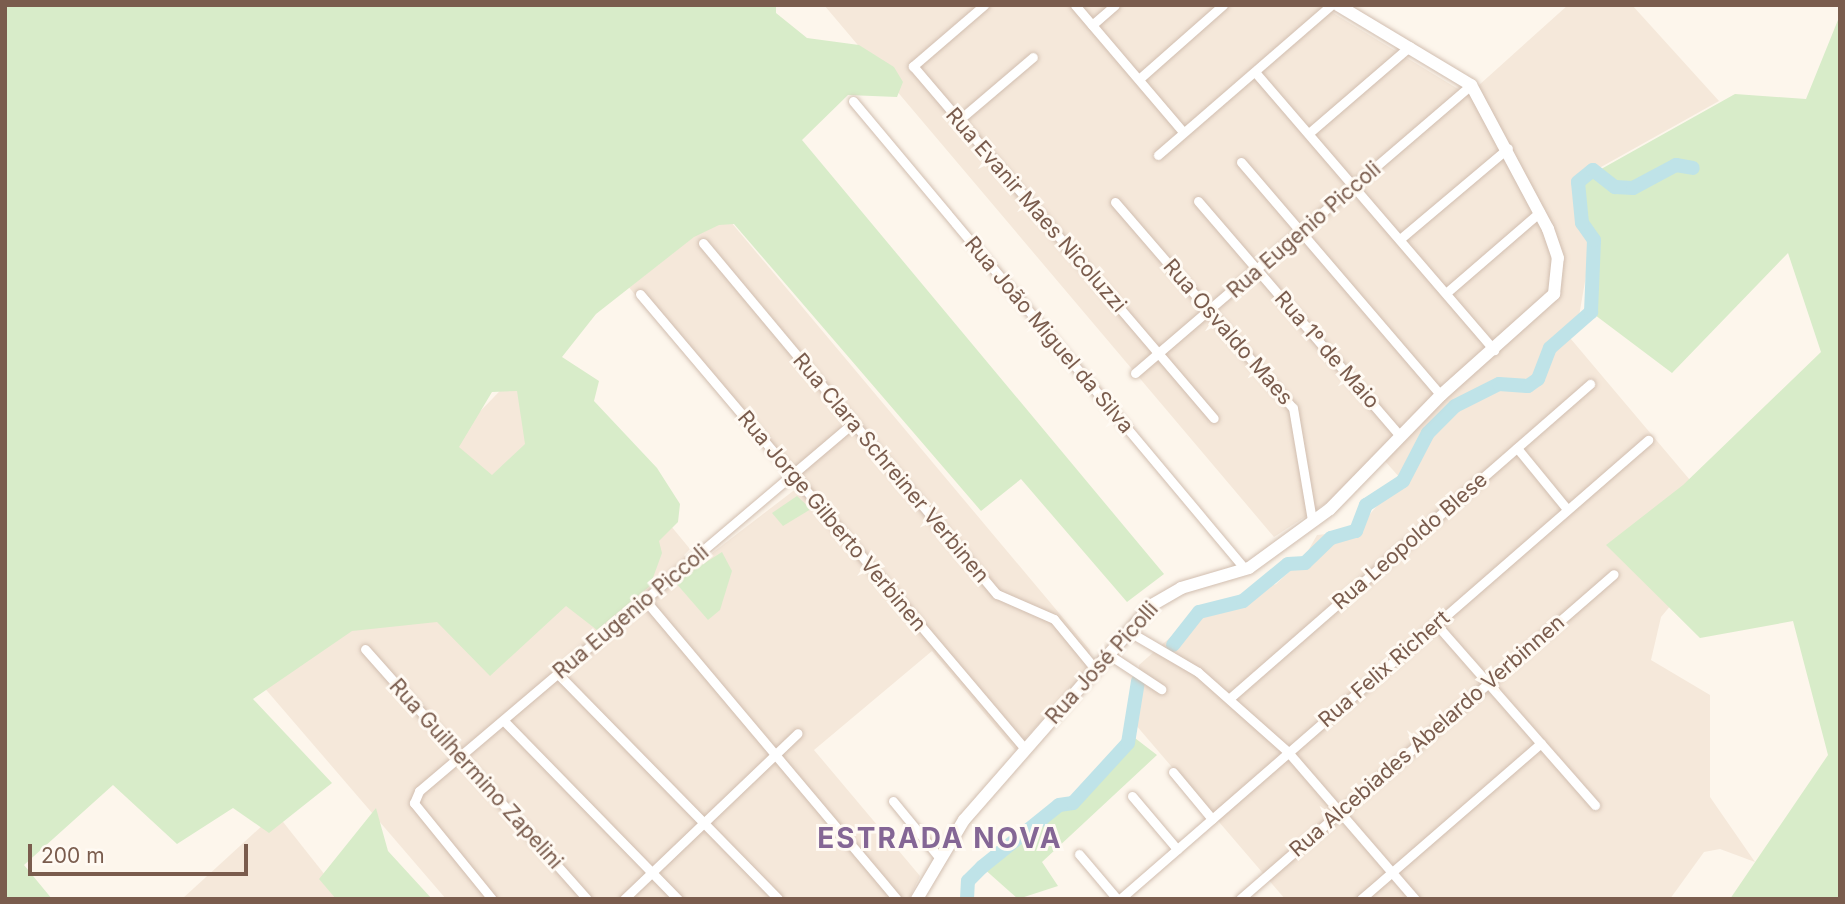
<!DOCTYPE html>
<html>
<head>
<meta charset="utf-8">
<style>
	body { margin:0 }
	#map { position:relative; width:1845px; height:904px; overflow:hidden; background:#fdf6ec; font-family:Inter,sans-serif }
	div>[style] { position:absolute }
	.residential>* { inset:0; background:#f5e8da }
	.green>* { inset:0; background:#d8ecc9 }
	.river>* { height:14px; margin:-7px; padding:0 7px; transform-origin:7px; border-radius:7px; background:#bfe3e8 }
	.roads { filter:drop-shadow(0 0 2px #d1beb0) drop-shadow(0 0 2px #d1beb0) }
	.street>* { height:9px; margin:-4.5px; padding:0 4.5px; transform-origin:4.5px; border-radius:4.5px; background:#fff }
	.secondary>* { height:12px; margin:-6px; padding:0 6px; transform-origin:6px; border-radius:6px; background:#fff }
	span { translate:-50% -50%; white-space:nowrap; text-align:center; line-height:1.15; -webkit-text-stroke:6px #fffaf3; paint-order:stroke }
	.street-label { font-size:21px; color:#7a5c4d }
	.district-label { font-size:28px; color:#846695; font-weight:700; letter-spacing:2px }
	.frame { position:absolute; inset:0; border:7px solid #7a5c4d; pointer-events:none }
	.scale { position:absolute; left:28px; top:844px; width:220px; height:32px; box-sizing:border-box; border:4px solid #7a5c4d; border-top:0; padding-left:9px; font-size:21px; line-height:24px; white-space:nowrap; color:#7a5c4d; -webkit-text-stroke:5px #fffaf3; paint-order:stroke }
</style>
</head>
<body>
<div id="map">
	<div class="residential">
		<i style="clip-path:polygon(824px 5px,1320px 5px,1468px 95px,1568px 5px,1632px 5px,1719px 101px,1576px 181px,1581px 224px,1592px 241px,1578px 322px,1565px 332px,1733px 531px,1661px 617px,1651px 660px,1710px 695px,1710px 797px,1755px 862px,1720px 849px,1704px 852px,1670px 899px,1285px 899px,1135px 724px,1139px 665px,1199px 612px,1276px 584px,1304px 558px,1317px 535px,1356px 531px,1400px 478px,1377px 452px,1337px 496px,1274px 537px)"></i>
		<i style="clip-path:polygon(673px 153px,1090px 650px,1088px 669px,1015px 750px,932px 651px,814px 750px,920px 876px,909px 899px,446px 899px,5px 386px,5px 354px,461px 431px,532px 358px,690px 549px,684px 555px,694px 567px,797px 488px,539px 180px)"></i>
		<i style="clip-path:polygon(276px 813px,344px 899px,182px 899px)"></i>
	</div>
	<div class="green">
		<i style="clip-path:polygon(evenodd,5px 5px,776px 5px,776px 13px,807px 38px,859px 45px,894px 67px,903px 82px,897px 97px,848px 95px,802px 140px,1164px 574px,1127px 602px,1021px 479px,981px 511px,734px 224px,719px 225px,694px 237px,596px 314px,562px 357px,599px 381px,594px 401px,657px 468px,680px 504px,678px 522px,659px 541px,662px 553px,650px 586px,597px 630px,566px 606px,490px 676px,437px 622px,352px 631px,253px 699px,332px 783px,269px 833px,233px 808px,177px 844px,113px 785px,24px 865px,52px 899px,5px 899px,5px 5px,517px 391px,525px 444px,492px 475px,459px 447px,492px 392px,517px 391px)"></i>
		<i style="clip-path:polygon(1840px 15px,1840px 899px,1730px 899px,1828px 755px,1793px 621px,1700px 638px,1606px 545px,1683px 485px,1821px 352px,1788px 253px,1672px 373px,1591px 312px,1594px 240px,1582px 223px,1578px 182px,1735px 94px,1806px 99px)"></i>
		<i style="clip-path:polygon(797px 496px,811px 509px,783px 526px,772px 513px)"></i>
		<i style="clip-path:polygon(722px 552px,732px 571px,720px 610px,708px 620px,675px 582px)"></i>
		<i style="clip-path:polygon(1131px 735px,1157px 755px,1042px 862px,1058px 886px,1018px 899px,982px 867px,1059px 805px,1073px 803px)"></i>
		<i style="clip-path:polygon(376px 808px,388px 851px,432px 899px,336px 899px,319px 879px)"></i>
	</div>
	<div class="river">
		<i style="left:1173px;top:645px;width:42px;rotate:-51.8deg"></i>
		<i style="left:1199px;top:612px;width:45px;rotate:-14deg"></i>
		<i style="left:1243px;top:601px;width:58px;rotate:-39.4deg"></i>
		<i style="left:1288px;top:564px;width:17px;rotate:-3deg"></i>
		<i style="left:1305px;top:563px;width:36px;rotate:-44deg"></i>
		<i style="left:1331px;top:538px;width:26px;rotate:-16deg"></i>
		<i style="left:1356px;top:531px;width:28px;rotate:-69deg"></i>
		<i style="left:1366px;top:505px;width:44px;rotate:-33deg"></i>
		<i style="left:1403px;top:481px;width:54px;rotate:-62.5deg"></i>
		<i style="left:1428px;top:433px;width:38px;rotate:-45deg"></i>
		<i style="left:1455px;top:406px;width:49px;rotate:-26.6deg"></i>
		<i style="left:1499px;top:384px;width:29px;rotate:4deg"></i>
		<i style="left:1528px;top:386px;width:12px;rotate:-35deg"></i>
		<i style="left:1538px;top:379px;width:33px;rotate:-69deg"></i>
		<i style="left:1550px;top:348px;width:55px;rotate:-41.3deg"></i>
		<i style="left:1591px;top:312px;width:72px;rotate:-87.6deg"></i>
		<i style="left:1594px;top:240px;width:21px;rotate:-125deg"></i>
		<i style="left:1582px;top:223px;width:41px;rotate:-95.6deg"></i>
		<i style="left:1578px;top:182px;width:19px;rotate:-39deg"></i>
		<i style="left:1593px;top:170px;width:28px;rotate:38deg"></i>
		<i style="left:1615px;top:187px;width:18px;rotate:3deg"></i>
		<i style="left:1633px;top:188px;width:49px;rotate:-28.1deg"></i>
		<i style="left:1676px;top:165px;width:17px;rotate:10deg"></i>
		<i style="left:967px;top:899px;width:18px;rotate:-87deg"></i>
		<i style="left:968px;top:881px;width:20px;rotate:-45deg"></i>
		<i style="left:982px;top:867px;width:99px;rotate:-38.8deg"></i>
		<i style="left:1059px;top:805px;width:14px;rotate:-8deg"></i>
		<i style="left:1073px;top:803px;width:81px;rotate:-47.5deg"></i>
		<i style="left:1128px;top:743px;width:63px;rotate:-80.8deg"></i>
	</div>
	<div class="roads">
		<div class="street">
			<i style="left:984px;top:5px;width:94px;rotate:139.3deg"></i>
			<i style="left:913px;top:66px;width:463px;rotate:49.5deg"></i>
			<i style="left:1075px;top:5px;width:167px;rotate:49.6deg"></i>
			<i style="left:1092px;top:25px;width:30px;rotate:-41deg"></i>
			<i style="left:1255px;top:72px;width:367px;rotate:49.3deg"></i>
			<i style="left:1139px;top:79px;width:112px;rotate:-41.4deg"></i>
			<i style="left:853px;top:101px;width:610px;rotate:50.05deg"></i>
			<i style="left:959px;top:120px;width:97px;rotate:-40.4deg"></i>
			<i style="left:1309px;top:133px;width:133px;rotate:-40.7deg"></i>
			<i style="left:1158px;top:155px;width:229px;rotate:-40.9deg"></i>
			<i style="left:1241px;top:162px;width:307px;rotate:49.4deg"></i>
			<i style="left:1198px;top:201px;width:310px;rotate:49.3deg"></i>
			<i style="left:1115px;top:202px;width:272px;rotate:49.2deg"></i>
			<i style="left:1293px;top:408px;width:114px;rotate:80.4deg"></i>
			<i style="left:1400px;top:239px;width:141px;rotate:-40.1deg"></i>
			<i style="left:703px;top:243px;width:458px;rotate:50.1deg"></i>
			<i style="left:997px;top:594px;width:62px;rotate:23.7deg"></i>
			<i style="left:1054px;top:619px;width:65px;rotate:50.6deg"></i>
			<i style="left:1446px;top:293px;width:124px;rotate:-40.8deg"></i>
			<i style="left:640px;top:294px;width:596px;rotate:49.76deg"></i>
			<i style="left:1135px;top:373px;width:443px;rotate:-40.6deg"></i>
			<i style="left:1517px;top:448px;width:79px;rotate:50.7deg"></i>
			<i style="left:645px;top:600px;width:391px;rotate:49.9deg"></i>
			<i style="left:1436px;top:624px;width:241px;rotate:48.7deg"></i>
			<i style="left:1128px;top:631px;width:81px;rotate:30.4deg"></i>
			<i style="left:1198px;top:672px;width:120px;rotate:41.6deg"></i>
			<i style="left:1288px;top:752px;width:194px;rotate:49.2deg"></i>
			<i style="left:365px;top:649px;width:334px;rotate:48.4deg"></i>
			<i style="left:1108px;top:654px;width:64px;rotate:33.4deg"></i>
			<i style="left:557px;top:673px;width:316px;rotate:45.6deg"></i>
			<i style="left:1230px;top:698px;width:478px;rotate:-41.1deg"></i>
			<i style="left:505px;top:722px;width:248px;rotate:45.7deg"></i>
			<i style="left:1173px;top:772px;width:61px;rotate:50.3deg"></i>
			<i style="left:1132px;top:796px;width:70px;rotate:49.7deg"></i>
			<i style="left:893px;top:801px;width:71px;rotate:50.7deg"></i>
			<i style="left:1079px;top:854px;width:59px;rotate:49.8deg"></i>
			<i style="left:492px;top:899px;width:124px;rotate:-129.1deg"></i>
			<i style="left:414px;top:803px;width:13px;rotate:-67deg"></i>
			<i style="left:419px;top:791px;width:569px;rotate:-40.3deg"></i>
			<i style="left:624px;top:899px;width:240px;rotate:-43.7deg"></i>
			<i style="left:1120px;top:899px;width:700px;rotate:-41deg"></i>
			<i style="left:1240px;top:899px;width:495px;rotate:-41deg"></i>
			<i style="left:1361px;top:899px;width:238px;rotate:-40.9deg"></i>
		</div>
		<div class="secondary">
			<i style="left:917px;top:899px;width:92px;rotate:-59.3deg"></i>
			<i style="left:964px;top:820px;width:286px;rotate:-48.8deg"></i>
			<i style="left:1152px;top:605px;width:34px;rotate:-30deg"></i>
			<i style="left:1181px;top:588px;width:71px;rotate:-16.4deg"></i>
			<i style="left:1249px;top:568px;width:100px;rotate:-36.1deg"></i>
			<i style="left:1330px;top:509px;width:159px;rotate:-45.8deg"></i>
			<i style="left:1441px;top:395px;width:152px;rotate:-41.8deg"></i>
			<i style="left:1554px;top:294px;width:36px;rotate:-84deg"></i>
			<i style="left:1558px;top:258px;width:31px;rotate:-109deg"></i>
			<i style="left:1548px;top:229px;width:163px;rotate:-118.1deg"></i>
			<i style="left:1471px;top:85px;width:155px;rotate:-149deg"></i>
		</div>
	</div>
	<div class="street-label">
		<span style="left:1036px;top:210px;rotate:49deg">Rua Evanir Maes Nicoluzzi</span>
		<span style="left:1304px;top:230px;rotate:-41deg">Rua Eugenio Piccoli</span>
		<span style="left:1228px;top:332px;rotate:49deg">Rua Osvaldo Maes</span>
		<span style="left:1049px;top:335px;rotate:50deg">Rua João Miguel da Silva</span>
		<span style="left:1327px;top:350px;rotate:49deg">Rua 1º de Maio</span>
		<span style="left:891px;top:468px;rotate:50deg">Rua Clara Schreiner Verbinen</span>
		<span style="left:832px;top:521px;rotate:50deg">Rua Jorge Gilberto Verbinen</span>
		<span style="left:1410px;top:541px;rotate:-41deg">Rua Leopoldo Blese</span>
		<span style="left:631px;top:612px;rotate:-40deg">Rua Eugenio Piccoli</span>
		<span style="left:1102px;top:663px;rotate:-48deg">Rua José Picolli</span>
		<span style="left:1384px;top:669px;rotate:-41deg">Rua Felix Richert</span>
		<span style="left:1427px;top:736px;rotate:-41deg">Rua Alcebiades Abelardo Verbinnen</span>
		<span style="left:476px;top:774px;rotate:48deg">Rua Guilhermino Zapelini</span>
	</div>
	<div class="district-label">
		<span style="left:940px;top:838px">ESTRADA NOVA</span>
	</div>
	<div class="frame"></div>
	<div class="scale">200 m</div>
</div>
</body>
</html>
